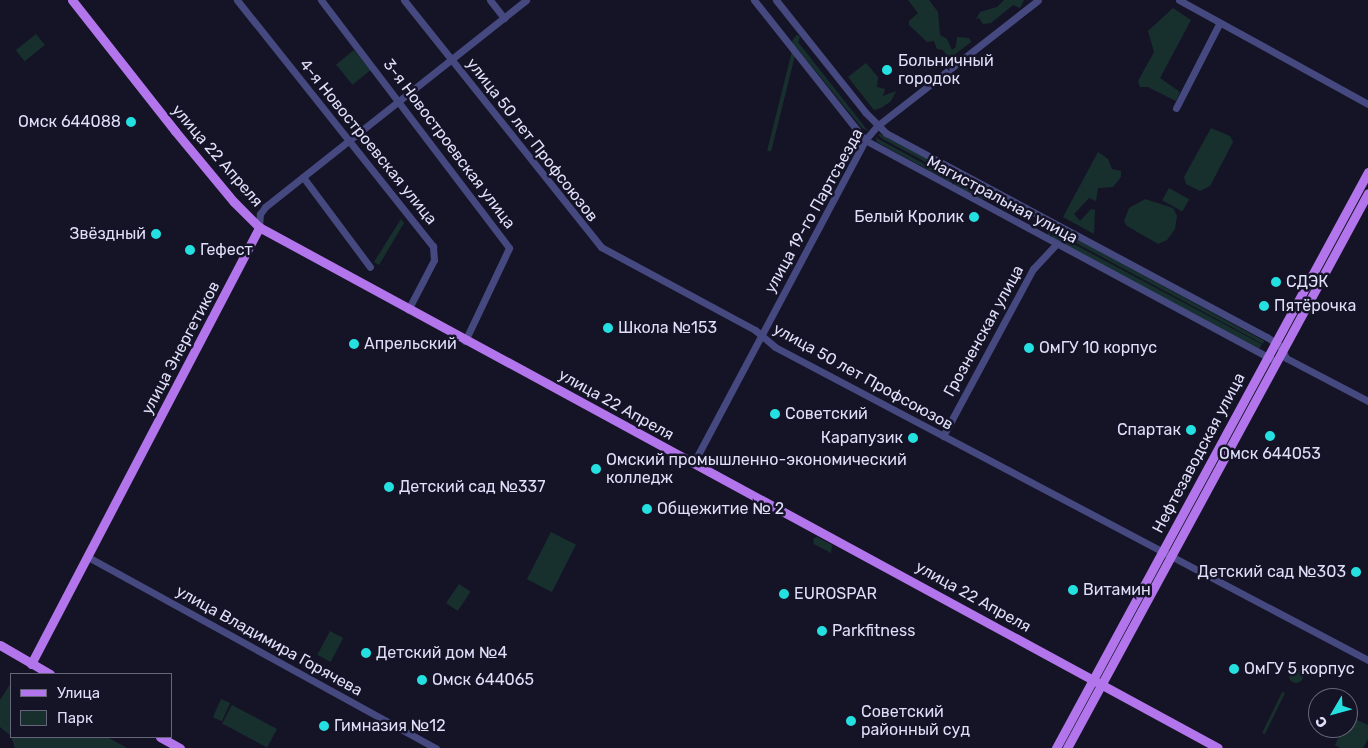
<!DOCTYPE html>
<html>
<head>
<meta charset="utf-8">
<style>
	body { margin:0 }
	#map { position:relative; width:1368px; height:748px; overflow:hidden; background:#151427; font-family:Rubik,sans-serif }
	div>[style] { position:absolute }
	.green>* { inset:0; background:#18302d; transform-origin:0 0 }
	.round { border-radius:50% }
	.minor>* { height:7px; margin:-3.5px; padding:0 3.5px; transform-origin:3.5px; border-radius:3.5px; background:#454980 }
	.major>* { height:9px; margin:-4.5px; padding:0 4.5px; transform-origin:4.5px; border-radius:4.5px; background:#b375eb }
	.dots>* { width:14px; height:14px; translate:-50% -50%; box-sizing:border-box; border:2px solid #151427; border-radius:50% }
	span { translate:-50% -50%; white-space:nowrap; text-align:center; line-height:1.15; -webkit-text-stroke:5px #151427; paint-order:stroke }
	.poi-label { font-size:16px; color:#dfdffa }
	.left { translate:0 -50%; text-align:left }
	.right { translate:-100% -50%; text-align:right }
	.street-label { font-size:16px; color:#dfdffa }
	.legend { position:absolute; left:10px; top:673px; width:162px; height:65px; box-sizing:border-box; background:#151427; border:1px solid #66657b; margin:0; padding:6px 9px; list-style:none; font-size:15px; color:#dfdffa }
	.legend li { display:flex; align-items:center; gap:10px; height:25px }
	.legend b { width:25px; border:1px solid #66657b }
	.north { position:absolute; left:1308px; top:688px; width:50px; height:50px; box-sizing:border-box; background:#151427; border:1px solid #66657b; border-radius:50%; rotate:233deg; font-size:14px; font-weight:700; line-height:20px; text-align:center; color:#dfdffa }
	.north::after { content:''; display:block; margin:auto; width:18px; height:22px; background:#25e0e0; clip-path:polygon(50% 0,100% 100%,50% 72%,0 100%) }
</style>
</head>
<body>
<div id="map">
	<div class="green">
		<i style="clip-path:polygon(908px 0,929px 0,938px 12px,940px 35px,947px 39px,952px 50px,956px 47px,957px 37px,969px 38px,971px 42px,949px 59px,943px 50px,937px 49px,934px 41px,927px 42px,909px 25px,909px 21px,918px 13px)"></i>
		<i style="clip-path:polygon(1004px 0,1024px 0,1020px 8px,1013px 5px,991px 23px,983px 24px,979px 18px,976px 19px,980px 12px,997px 7px)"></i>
		<i style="clip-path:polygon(1173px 8px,1191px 20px,1160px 78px,1180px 92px,1176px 101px,1148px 87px,1140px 87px,1138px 81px,1154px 52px,1148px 31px)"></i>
		<i style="left:36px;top:34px;width:14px;height:26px;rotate:51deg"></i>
		<i style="left:796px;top:35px;width:4px;height:119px;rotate:14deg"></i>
		<i style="clip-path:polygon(794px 37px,868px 131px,862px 128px,792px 42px)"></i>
		<i style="left:354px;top:50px;width:26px;height:23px;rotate:51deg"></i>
		<i style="clip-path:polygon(866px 63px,878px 77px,877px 87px,885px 89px,883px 96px,896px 91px,891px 101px,881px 108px,874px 110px,848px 77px)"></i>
		<i style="clip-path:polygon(1211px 128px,1230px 136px,1233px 142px,1210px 186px,1200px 191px,1186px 184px,1184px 177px)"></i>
		<i style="clip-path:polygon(880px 134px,985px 190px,990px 197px,883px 139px,878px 135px)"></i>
		<i style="clip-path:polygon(876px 137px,880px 140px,989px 199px,982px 199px,877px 142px)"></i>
		<i style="clip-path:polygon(1098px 152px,1108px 159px,1112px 169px,1121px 171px,1121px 177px,1113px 187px,1098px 188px,1096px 201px,1089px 198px,1074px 214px,1080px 221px,1091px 209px,1095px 210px,1094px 234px,1063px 217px)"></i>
		<i style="left:1169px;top:188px;width:23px;height:14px;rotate:29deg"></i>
		<i style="clip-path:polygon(1145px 199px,1173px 208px,1177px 216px,1175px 229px,1167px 240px,1158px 244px,1127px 226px,1124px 221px,1129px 208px)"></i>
		<i style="clip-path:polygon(401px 219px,404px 223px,379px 265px,374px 262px)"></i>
		<i style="clip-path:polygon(1054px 227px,1264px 341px,1263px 344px,1050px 229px)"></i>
		<i style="left:1049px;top:231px;width:241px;height:5px;rotate:28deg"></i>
		<i style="left:551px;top:532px;width:28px;height:53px;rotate:27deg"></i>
		<i style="clip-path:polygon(817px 537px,832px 545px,831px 553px,814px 544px,813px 539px)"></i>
		<i style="left:459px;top:584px;width:14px;height:23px;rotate:34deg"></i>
		<i style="left:330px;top:631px;width:15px;height:27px;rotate:28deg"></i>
		<i class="round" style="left:1289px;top:669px;width:14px;height:14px"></i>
		<i style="clip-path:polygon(11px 683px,11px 737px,107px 737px,127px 748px,15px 748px,11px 736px,0 727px,0 700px)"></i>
		<i style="left:1285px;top:693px;width:46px;height:3px;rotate:116deg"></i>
		<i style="left:221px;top:699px;width:10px;height:20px;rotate:24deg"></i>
		<i style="left:232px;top:705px;width:51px;height:21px;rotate:28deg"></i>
		<i style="clip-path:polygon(1350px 717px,1368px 725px,1368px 739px,1363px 748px,1340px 748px,1335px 745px,1343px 728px,1348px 728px)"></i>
	</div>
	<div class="minor">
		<i style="left:237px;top:0;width:315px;rotate:51.5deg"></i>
		<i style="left:433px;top:246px;width:14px;rotate:86deg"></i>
		<i style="left:434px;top:260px;width:56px;rotate:117.5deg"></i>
		<i style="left:321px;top:0;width:311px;rotate:52.8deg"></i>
		<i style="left:509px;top:248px;width:103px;rotate:115.3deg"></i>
		<i style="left:404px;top:0;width:316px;rotate:51.4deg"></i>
		<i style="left:601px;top:247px;width:175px;rotate:28.3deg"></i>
		<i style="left:755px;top:330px;width:26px;rotate:40deg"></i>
		<i style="left:775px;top:347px;width:671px;rotate:27.83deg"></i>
		<i style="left:490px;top:0;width:23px;rotate:52deg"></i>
		<i style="left:754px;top:0;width:179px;rotate:51.6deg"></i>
		<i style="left:865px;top:140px;width:461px;rotate:28.3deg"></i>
		<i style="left:776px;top:0;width:143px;rotate:51.5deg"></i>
		<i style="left:865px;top:112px;width:30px;rotate:45deg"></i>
		<i style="left:886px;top:133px;width:432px;rotate:28.2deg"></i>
		<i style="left:1267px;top:337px;width:16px;rotate:35deg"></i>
		<i style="left:1280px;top:346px;width:13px;rotate:63deg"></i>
		<i style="left:1286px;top:358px;width:93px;rotate:27.7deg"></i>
		<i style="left:1179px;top:0;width:216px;rotate:28.8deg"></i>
		<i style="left:1176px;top:108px;width:94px;rotate:-62.9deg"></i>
		<i style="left:303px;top:177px;width:112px;rotate:53.3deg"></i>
		<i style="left:259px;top:227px;width:13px;rotate:-86deg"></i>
		<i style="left:260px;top:214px;width:9px;rotate:-54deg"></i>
		<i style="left:265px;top:207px;width:333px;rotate:-38.4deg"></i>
		<i style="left:943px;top:436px;width:190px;rotate:-61.7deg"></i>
		<i style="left:1033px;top:269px;width:34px;rotate:-47deg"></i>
		<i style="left:693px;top:464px;width:367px;rotate:-62deg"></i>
		<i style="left:865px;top:140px;width:18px;rotate:-49deg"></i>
		<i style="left:877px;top:126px;width:204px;rotate:-38deg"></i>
		<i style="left:88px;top:557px;width:397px;rotate:28.8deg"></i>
	</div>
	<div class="major">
		<i style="left:72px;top:0;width:167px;rotate:51.8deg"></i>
		<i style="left:175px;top:131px;width:92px;rotate:50.3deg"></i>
		<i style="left:234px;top:202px;width:35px;rotate:45deg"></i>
		<i style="left:259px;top:227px;width:1091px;rotate:28.51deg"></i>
		<i style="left:0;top:645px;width:58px;rotate:30.1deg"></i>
		<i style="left:31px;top:664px;width:493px;rotate:-62.4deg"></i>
		<i style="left:160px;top:737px;width:23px;rotate:29deg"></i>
		<i style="left:1056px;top:748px;width:655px;rotate:-61.56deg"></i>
		<i style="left:1067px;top:748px;width:631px;rotate:-61.53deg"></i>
	</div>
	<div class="dots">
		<i style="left:887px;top:70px;background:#25e0e0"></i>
		<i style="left:131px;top:122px;background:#25e0e0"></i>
		<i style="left:974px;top:217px;background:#25e0e0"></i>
		<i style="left:156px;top:234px;background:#25e0e0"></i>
		<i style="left:190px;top:250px;background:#25e0e0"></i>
		<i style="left:1276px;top:282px;background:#25e0e0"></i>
		<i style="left:1264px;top:306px;background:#25e0e0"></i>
		<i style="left:608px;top:328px;background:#25e0e0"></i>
		<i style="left:354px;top:344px;background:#25e0e0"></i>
		<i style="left:1029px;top:348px;background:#25e0e0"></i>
		<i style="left:775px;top:414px;background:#25e0e0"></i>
		<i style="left:1191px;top:430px;background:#25e0e0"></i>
		<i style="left:1270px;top:436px;background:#25e0e0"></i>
		<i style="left:913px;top:438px;background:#25e0e0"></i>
		<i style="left:596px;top:469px;background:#25e0e0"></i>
		<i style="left:389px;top:487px;background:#25e0e0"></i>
		<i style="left:647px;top:509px;background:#25e0e0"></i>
		<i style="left:1356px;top:572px;background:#25e0e0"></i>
		<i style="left:1073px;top:590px;background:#25e0e0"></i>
		<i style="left:784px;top:594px;background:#25e0e0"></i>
		<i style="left:822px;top:631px;background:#25e0e0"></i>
		<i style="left:366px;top:653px;background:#25e0e0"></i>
		<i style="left:1234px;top:669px;background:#25e0e0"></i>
		<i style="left:422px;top:680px;background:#25e0e0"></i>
		<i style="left:851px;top:721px;background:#25e0e0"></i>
		<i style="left:324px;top:726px;background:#25e0e0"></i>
	</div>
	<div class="poi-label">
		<span class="left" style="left:898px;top:70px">Больничный<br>городок</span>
		<span class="right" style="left:121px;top:122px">Омск 644088</span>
		<span class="right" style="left:964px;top:217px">Белый Кролик</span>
		<span class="right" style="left:146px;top:234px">Звёздный</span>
		<span class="left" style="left:200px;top:250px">Гефест</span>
		<span class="left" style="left:1286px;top:282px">СДЭК</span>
		<span class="left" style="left:1274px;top:306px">Пятёрочка</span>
		<span class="left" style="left:618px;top:328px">Школа №153</span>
		<span class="left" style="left:364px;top:344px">Апрельский</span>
		<span class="left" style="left:1039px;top:348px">ОмГУ 10 корпус</span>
		<span class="left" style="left:785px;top:414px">Советский</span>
		<span class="right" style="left:1181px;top:430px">Спартак</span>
		<span class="right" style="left:903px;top:438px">Карапузик</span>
		<span style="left:1270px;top:454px">Омск 644053</span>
		<span class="left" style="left:606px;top:469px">Омский промышленно-экономический<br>колледж</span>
		<span class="left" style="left:399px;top:487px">Детский сад №337</span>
		<span class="left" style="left:657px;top:509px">Общежитие № 2</span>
		<span class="right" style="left:1346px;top:572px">Детский сад №303</span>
		<span class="left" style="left:1083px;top:590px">Витамин</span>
		<span class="left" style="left:794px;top:594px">EUROSPAR</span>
		<span class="left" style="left:832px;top:631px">Parkfitness</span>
		<span class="left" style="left:376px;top:653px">Детский дом №4</span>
		<span class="left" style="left:1244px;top:669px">ОмГУ 5 корпус</span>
		<span class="left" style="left:432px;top:680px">Омск 644065</span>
		<span class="left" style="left:861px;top:721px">Советский<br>районный суд</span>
		<span class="left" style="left:334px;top:726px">Гимназия №12</span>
	</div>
	<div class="street-label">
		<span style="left:532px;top:140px;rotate:52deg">улица 50 лет Профсоюзов</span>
		<span style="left:368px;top:142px;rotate:51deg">4-я Новостроевская улица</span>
		<span style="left:449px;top:144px;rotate:53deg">3-я Новостроевская улица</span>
		<span style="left:217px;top:156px;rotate:49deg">улица 22 Апреля</span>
		<span style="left:1002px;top:200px;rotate:28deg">Магистральная улица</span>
		<span style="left:814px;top:211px;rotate:-61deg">улица 19-го Партсъезда</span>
		<span style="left:984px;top:331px;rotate:-61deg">Грозненская улица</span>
		<span style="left:181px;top:348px;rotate:-62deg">улица Энергетиков</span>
		<span style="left:863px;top:377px;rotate:29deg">улица 50 лет Профсоюзов</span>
		<span style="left:616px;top:405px;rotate:29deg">улица 22 Апреля</span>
		<span style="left:1199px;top:453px;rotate:-62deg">Нефтезаводская улица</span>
		<span style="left:973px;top:597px;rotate:29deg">улица 22 Апреля</span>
		<span style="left:269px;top:641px;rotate:29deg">улица Владимира Горячева</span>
	</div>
	<ul class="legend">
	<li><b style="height:6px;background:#b375eb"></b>Улица</li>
	<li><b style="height:14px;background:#18302d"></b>Парк</li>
	</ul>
	<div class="north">С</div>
</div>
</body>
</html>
